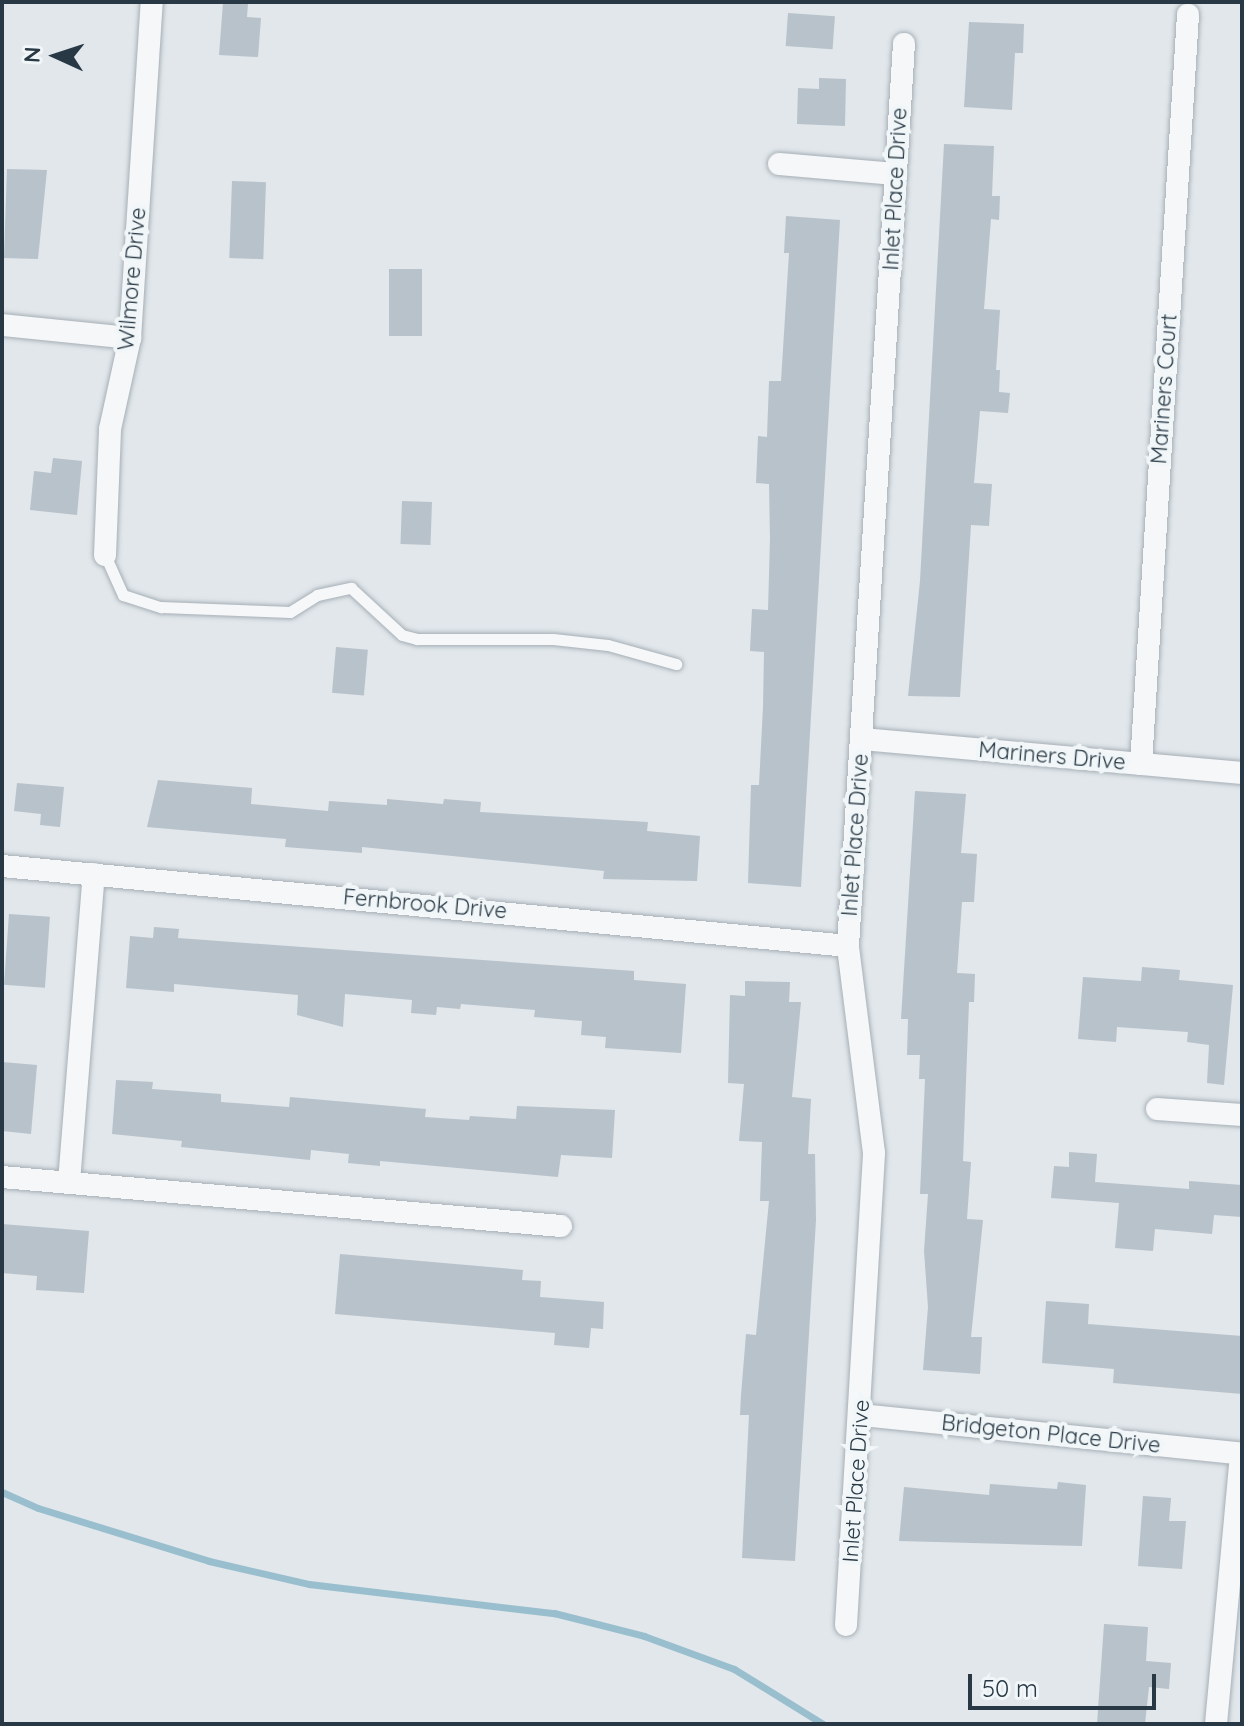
<!DOCTYPE html>
<html>
<head>
<meta charset="utf-8">
<style>
	body { margin:0 }
	#map { position:relative; width:1244px; height:1726px; overflow:hidden; background:#e1e7eb; font-family:Quicksand,sans-serif }
	div>[style] { position:absolute }
	.stream>* { height:7px; margin:-3.5px; padding:0 3.5px; transform-origin:3.5px; border-radius:3.5px; background:#99bfce }
	.building>* { inset:0; background:#b8c2ca; transform-origin:0 0 }
	.roads { filter:drop-shadow(0 0 2px #a6afb6) drop-shadow(0 0 2px #a6afb6) }
	.service>* { height:11px; margin:-5.5px; padding:0 5.5px; transform-origin:5.5px; border-radius:5.5px; background:#f5f7f9 }
	.minor>* { height:22px; margin:-11px; padding:0 11px; transform-origin:11px; border-radius:11px; background:#f5f7f9 }
	span { translate:-50% -50%; white-space:nowrap; text-align:center; line-height:1.15; -webkit-text-stroke:8px #f1f6f8; paint-order:stroke }
	.street-label { font-size:22px; color:#283945 }
	.frame { position:absolute; inset:0; border:4px solid #283945; pointer-events:none }
	.north { position:absolute; left:16px; top:16px; width:80px; height:80px; -webkit-text-stroke:6px #f1f6f8; paint-order:stroke; rotate:273deg; font-size:22px; font-weight:700; line-height:32px; text-align:center; color:#283945 }
	.north::after { content:''; display:block; margin:auto; width:28px; height:36px; background:#283945; clip-path:polygon(50% 0,100% 100%,50% 72%,0 100%) }
	.scale { position:absolute; left:968px; top:1674px; width:188px; height:36px; box-sizing:border-box; border:4px solid #283945; border-top:0; padding-left:10px; font-size:24px; line-height:28px; white-space:nowrap; color:#283945; -webkit-text-stroke:6px #f1f6f8; paint-order:stroke }
</style>
</head>
<body>
<div id="map">
	<div class="stream">
		<i style="left:2px;top:1492px;width:39px;rotate:24deg"></i>
		<i style="left:38px;top:1508px;width:179px;rotate:17.2deg"></i>
		<i style="left:209px;top:1561px;width:103px;rotate:13deg"></i>
		<i style="left:309px;top:1584px;width:247px;rotate:6.8deg"></i>
		<i style="left:554px;top:1613px;width:93px;rotate:14.3deg"></i>
		<i style="left:644px;top:1636px;width:96px;rotate:20.1deg"></i>
		<i style="left:734px;top:1669px;width:105px;rotate:31.7deg"></i>
	</div>
	<div class="building">
		<i style="clip-path:polygon(223px 3px,248px 4px,247px 17px,261px 18px,258px 57px,219px 55px)"></i>
		<i style="left:788px;top:13px;width:47px;height:33px;rotate:4deg"></i>
		<i style="clip-path:polygon(969px 22px,1024px 24px,1023px 53px,1015px 53px,1012px 110px,964px 107px)"></i>
		<i style="clip-path:polygon(819px 78px,846px 79px,845px 126px,797px 124px,798px 88px,819px 89px)"></i>
		<i style="clip-path:polygon(944px 144px,994px 146px,992px 196px,1000px 196px,999px 220px,991px 219px,984px 309px,1000px 310px,996px 370px,1000px 370px,999px 392px,1010px 393px,1008px 413px,980px 411px,974px 483px,992px 484px,989px 526px,971px 525px,960px 697px,908px 696px,920px 581px)"></i>
		<i style="clip-path:polygon(7px 169px,47px 170px,38px 259px,4px 258px)"></i>
		<i style="left:232px;top:181px;width:34px;height:77px;rotate:2deg"></i>
		<i style="clip-path:polygon(786px 216px,840px 220px,801px 887px,748px 883px,751px 785px,759px 785px,763px 707px,764px 652px,750px 651px,752px 609px,768px 610px,770px 539px,769px 484px,756px 483px,758px 436px,767px 437px,769px 381px,781px 381px,789px 253px,784px 253px)"></i>
		<i style="left:389px;top:269px;width:33px;height:67px"></i>
		<i style="clip-path:polygon(53px 458px,82px 461px,77px 515px,30px 510px,34px 471px,51px 473px)"></i>
		<i style="left:402px;top:501px;width:30px;height:43px;rotate:2deg"></i>
		<i style="left:336px;top:647px;width:32px;height:46px;rotate:5deg"></i>
		<i style="clip-path:polygon(158px 780px,252px 788px,251px 804px,328px 811px,329px 801px,387px 805px,387px 799px,443px 804px,444px 799px,481px 802px,480px 812px,648px 822px,647px 831px,700px 836px,697px 881px,603px 879px,604px 871px,362px 847px,362px 853px,285px 847px,286px 839px,147px 827px)"></i>
		<i style="clip-path:polygon(17px 783px,64px 787px,60px 827px,40px 825px,41px 814px,14px 811px)"></i>
		<i style="clip-path:polygon(915px 791px,966px 794px,961px 853px,977px 854px,974px 902px,962px 902px,957px 973px,975px 974px,974px 1002px,969px 1002px,963px 1161px,971px 1162px,967px 1219px,983px 1220px,971px 1337px,982px 1337px,980px 1374px,923px 1370px,928px 1307px,924px 1251px,928px 1194px,920px 1194px,925px 1079px,919px 1079px,920px 1055px,907px 1055px,908px 1019px,901px 1019px)"></i>
		<i style="left:9px;top:914px;width:41px;height:71px;rotate:4deg"></i>
		<i style="clip-path:polygon(154px 927px,179px 929px,178px 938px,634px 971px,634px 980px,686px 984px,681px 1053px,605px 1048px,606px 1037px,581px 1035px,582px 1021px,534px 1017px,535px 1010px,461px 1004px,460px 1009px,437px 1007px,436px 1015px,411px 1013px,412px 1000px,345px 994px,343px 1027px,297px 1015px,298px 995px,174px 984px,174px 992px,126px 988px,130px 936px,153px 938px)"></i>
		<i style="clip-path:polygon(1142px 967px,1180px 970px,1179px 980px,1233px 985px,1224px 1085px,1207px 1083px,1209px 1045px,1187px 1042px,1188px 1032px,1117px 1027px,1116px 1042px,1078px 1039px,1083px 977px,1141px 981px)"></i>
		<i style="clip-path:polygon(745px 981px,790px 982px,789px 1002px,801px 1002px,792px 1097px,811px 1099px,808px 1154px,815px 1154px,816px 1220px,795px 1561px,742px 1558px,749px 1415px,740px 1415px,741px 1395px,746px 1334px,756px 1335px,769px 1201px,760px 1201px,762px 1142px,739px 1141px,744px 1084px,728px 1083px,730px 995px,745px 996px)"></i>
		<i style="clip-path:polygon(2px 1062px,37px 1065px,31px 1134px,2px 1131px)"></i>
		<i style="clip-path:polygon(116px 1080px,153px 1082px,152px 1089px,221px 1094px,221px 1102px,289px 1107px,290px 1097px,426px 1109px,425px 1117px,469px 1120px,470px 1116px,516px 1119px,517px 1106px,615px 1110px,612px 1158px,561px 1155px,558px 1177px,380px 1161px,380px 1166px,348px 1163px,349px 1154px,311px 1150px,310px 1160px,181px 1147px,182px 1141px,112px 1134px)"></i>
		<i style="clip-path:polygon(1069px 1152px,1097px 1154px,1095px 1182px,1189px 1189px,1189px 1181px,1242px 1185px,1242px 1217px,1214px 1215px,1212px 1234px,1155px 1229px,1153px 1251px,1115px 1248px,1119px 1203px,1051px 1198px,1054px 1166px,1069px 1167px)"></i>
		<i style="clip-path:polygon(2px 1224px,89px 1231px,84px 1293px,36px 1290px,37px 1276px,2px 1273px)"></i>
		<i style="clip-path:polygon(340px 1254px,523px 1270px,522px 1280px,541px 1281px,540px 1297px,604px 1302px,603px 1329px,591px 1328px,589px 1348px,554px 1345px,555px 1333px,335px 1314px)"></i>
		<i style="clip-path:polygon(1046px 1301px,1089px 1304px,1088px 1324px,1242px 1336px,1242px 1394px,1113px 1383px,1114px 1369px,1042px 1363px)"></i>
		<i style="clip-path:polygon(1058px 1482px,1086px 1485px,1082px 1546px,899px 1541px,904px 1487px,989px 1495px,990px 1484px,1057px 1489px)"></i>
		<i style="clip-path:polygon(1143px 1496px,1171px 1498px,1169px 1521px,1186px 1521px,1182px 1569px,1138px 1566px)"></i>
		<i style="clip-path:polygon(1104px 1624px,1148px 1627px,1146px 1661px,1171px 1663px,1169px 1689px,1149px 1687px,1145px 1724px,1097px 1724px)"></i>
	</div>
	<div class="roads">
		<div class="service">
			<i style="left:105px;top:555px;width:44px;rotate:65.8deg"></i>
			<i style="left:123px;top:595px;width:40px;rotate:18deg"></i>
			<i style="left:161px;top:607px;width:129px;rotate:2.2deg"></i>
			<i style="left:290px;top:612px;width:32px;rotate:-32deg"></i>
			<i style="left:317px;top:595px;width:35px;rotate:-12deg"></i>
			<i style="left:351px;top:588px;width:69px;rotate:42.7deg"></i>
			<i style="left:402px;top:635px;width:16px;rotate:15deg"></i>
			<i style="left:417px;top:639px;width:136px"></i>
			<i style="left:553px;top:639px;width:55px;rotate:6.2deg"></i>
			<i style="left:608px;top:645px;width:71px;rotate:15.6deg"></i>
		</div>
		<div class="minor">
			<i style="left:779px;top:164px;width:117px;rotate:4.9deg"></i>
			<i style="left:2px;top:325px;width:129px;rotate:5.8deg"></i>
			<i style="left:105px;top:555px;width:126px;rotate:-87.7deg"></i>
			<i style="left:110px;top:429px;width:93px;rotate:-77.6deg"></i>
			<i style="left:130px;top:338px;width:337px;rotate:-86.3deg"></i>
			<i style="left:862px;top:739px;width:382px;rotate:5.1deg"></i>
			<i style="left:1141px;top:764px;width:751px;rotate:-86.41deg"></i>
			<i style="left:2px;top:866px;width:850px;rotate:5.4deg"></i>
			<i style="left:1157px;top:1109px;width:85px;rotate:4deg"></i>
			<i style="left:2px;top:1177px;width:561px;rotate:5.01deg"></i>
			<i style="left:69px;top:1182px;width:309px;rotate:-85.4deg"></i>
			<i style="left:861px;top:1415px;width:383px;rotate:5.8deg"></i>
			<i style="left:846px;top:1625px;width:473px;rotate:-86.6deg"></i>
			<i style="left:874px;top:1153px;width:209px;rotate:-97.2deg"></i>
			<i style="left:848px;top:946px;width:904px;rotate:-86.45deg"></i>
			<i style="left:1216px;top:1724px;width:271px;rotate:-84.7deg"></i>
		</div>
	</div>
	<div class="street-label">
		<span style="left:895px;top:189px;rotate:-87deg">Inlet Place Drive</span>
		<span style="left:132px;top:279px;rotate:-85deg">Wilmore Drive</span>
		<span style="left:1164px;top:389px;rotate:-86deg">Mariners Court</span>
		<span style="left:1052px;top:756px;rotate:5deg">Mariners Drive</span>
		<span style="left:855px;top:835px;rotate:-86deg">Inlet Place Drive</span>
		<span style="left:425px;top:904px;rotate:5deg">Fernbrook Drive</span>
		<span style="left:1051px;top:1434px;rotate:6deg">Bridgeton Place Drive</span>
		<span style="left:856px;top:1481px;rotate:-86deg">Inlet Place Drive</span>
	</div>
	<div class="frame"></div>
	<div class="north">N</div>
	<div class="scale">50 m</div>
</div>
</body>
</html>
